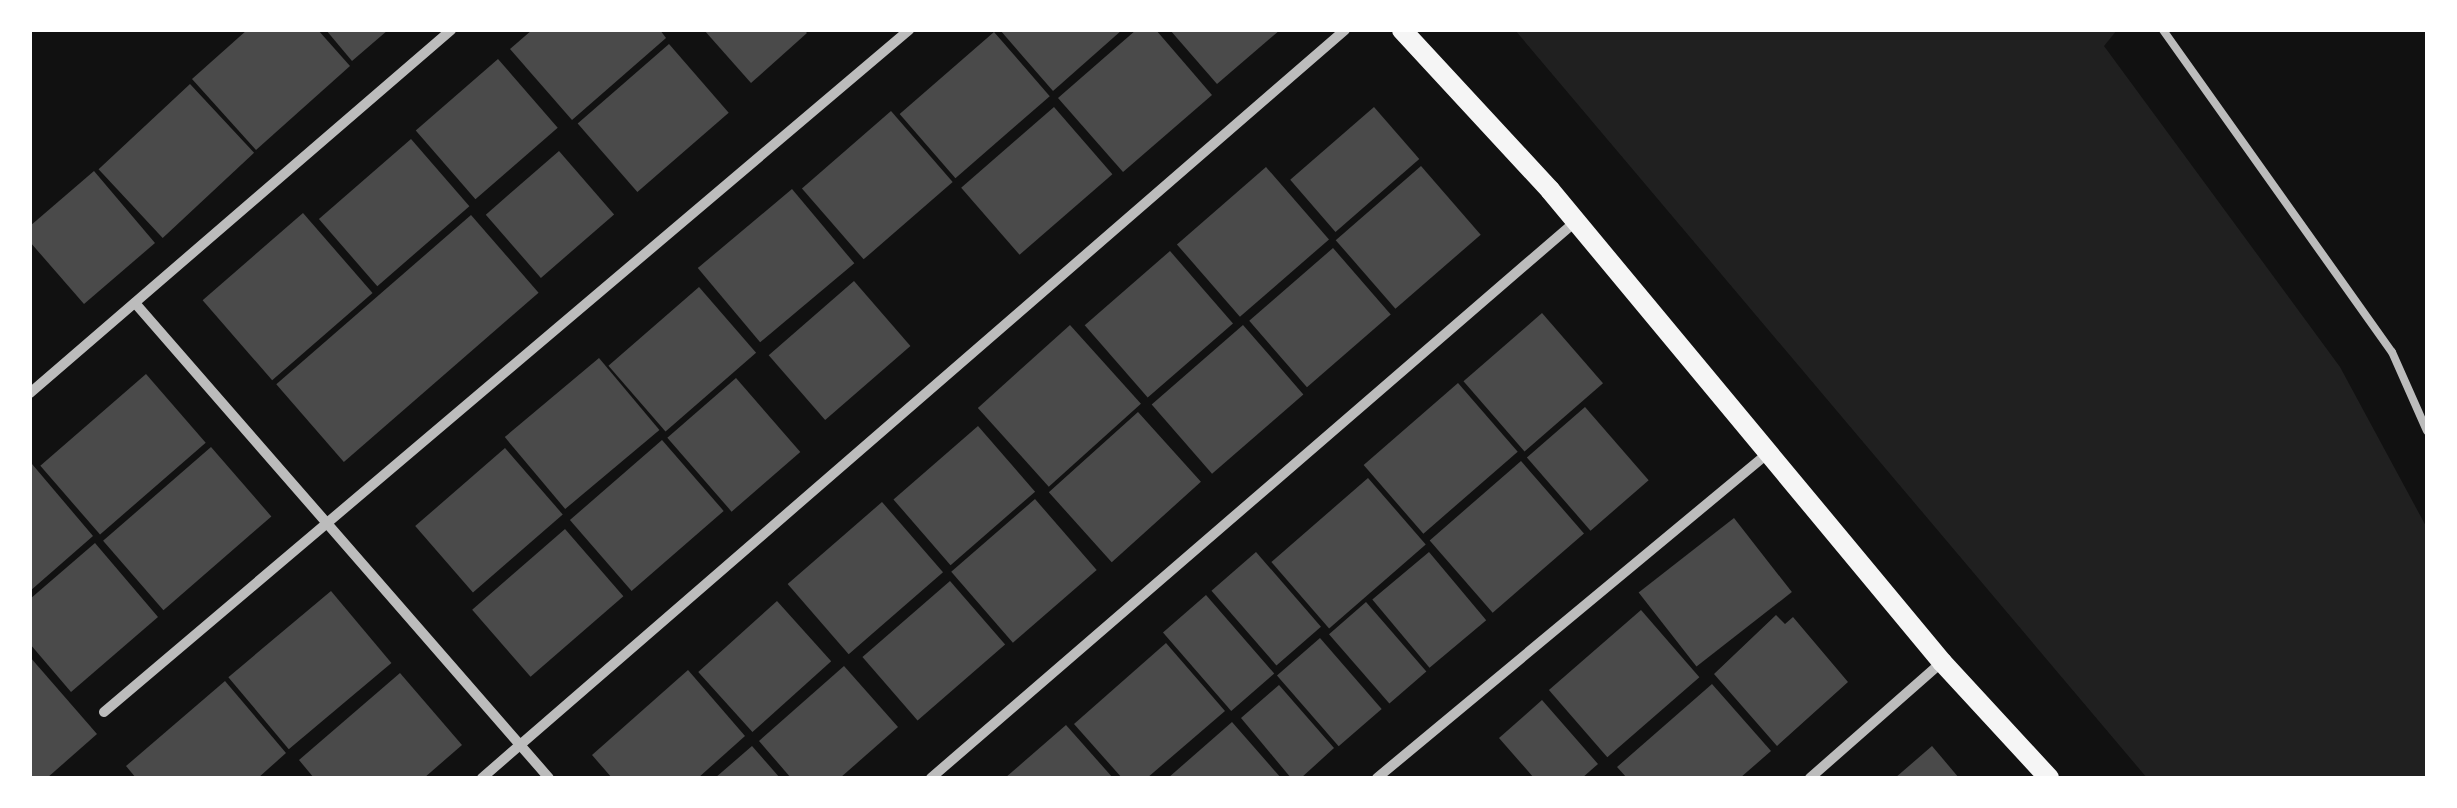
<!DOCTYPE html>
<html>
<head>
<meta charset="utf-8">
<style>
	body { margin:0 }
	#map { position:relative; width:2457px; height:808px; overflow:hidden; background:#111; font-family:Commissioner,sans-serif }
	div>[style] { position:absolute }
	.green>* { inset:0; background:#202020 }
	.building>* { inset:0; background:#4a4a4a; transform-origin:0 0 }
	.service>* { height:8px; margin:-4px; padding:0 4px; transform-origin:4px; border-radius:4px; background:#bcbcbc }
	.minor>* { height:10px; margin:-5px; padding:0 5px; transform-origin:5px; border-radius:5px; background:#bcbcbc }
	.secondary>* { height:20px; margin:-10px; padding:0 10px; transform-origin:10px; border-radius:10px; background:#f5f5f5 }
	span { translate:-50% -50%; white-space:nowrap; text-align:center; line-height:1.15; -webkit-text-stroke:8px #fff; paint-order:stroke }
	.frame { position:absolute; inset:0; border:32px solid #fff; pointer-events:none }
</style>
</head>
<body>
<div id="map">
	<div class="green">
		<i style="clip-path:polygon(1515px 30px,2117px 30px,2104px 46px,2340px 367px,2427px 528px,2427px 778px,2147px 778px)"></i>
	</div>
	<div class="building">
		<i style="clip-path:polygon(247px 30px,318px 30px,350px 66px,256px 150px,192px 79px)"></i>
		<i style="clip-path:polygon(326px 30px,388px 30px,352px 61px)"></i>
		<i style="clip-path:polygon(532px 30px,660px 30px,666px 38px,572px 120px,510px 49px)"></i>
		<i style="clip-path:polygon(704px 30px,804px 30px,807px 33px,751px 83px)"></i>
		<i style="clip-path:polygon(1000px 30px,1122px 30px,1053px 91px)"></i>
		<i style="clip-path:polygon(1136px 30px,1156px 30px,1212px 95px,1123px 172px,1058px 98px)"></i>
		<i style="clip-path:polygon(1170px 30px,1280px 30px,1217px 84px)"></i>
		<i style="left:994px;top:32px;width:85px;height:125px;rotate:49deg"></i>
		<i style="left:669px;top:44px;width:91px;height:121px;rotate:49deg"></i>
		<i style="left:498px;top:59px;width:91px;height:109px;rotate:49deg"></i>
		<i style="left:190px;top:84px;width:94px;height:125px;rotate:47deg"></i>
		<i style="left:1054px;top:107px;width:89px;height:123px;rotate:49deg"></i>
		<i style="left:1374px;top:107px;width:69px;height:111px;rotate:49deg"></i>
		<i style="left:891px;top:111px;width:94px;height:118px;rotate:49deg"></i>
		<i style="left:411px;top:139px;width:89px;height:122px;rotate:49deg"></i>
		<i style="left:559px;top:151px;width:84px;height:97px;rotate:49deg"></i>
		<i style="left:1421px;top:166px;width:91px;height:113px;rotate:49deg"></i>
		<i style="left:1266px;top:167px;width:96px;height:118px;rotate:49deg"></i>
		<i style="clip-path:polygon(94px 171px,155px 243px,84px 304px,30px 242px,30px 226px)"></i>
		<i style="left:792px;top:189px;width:97px;height:123px;rotate:50deg"></i>
		<i style="left:303px;top:213px;width:106px;height:133px;rotate:49deg"></i>
		<i style="left:471px;top:215px;width:103px;height:258px;rotate:49deg"></i>
		<i style="left:1333px;top:248px;width:88px;height:111px;rotate:49deg"></i>
		<i style="left:1170px;top:251px;width:96px;height:113px;rotate:49deg"></i>
		<i style="left:854px;top:281px;width:86px;height:113px;rotate:49deg"></i>
		<i style="left:699px;top:287px;width:87px;height:120px;rotate:49deg"></i>
		<i style="left:1542px;top:313px;width:93px;height:104px;rotate:49deg"></i>
		<i style="left:1070px;top:325px;width:106px;height:124px;rotate:48deg"></i>
		<i style="left:1243px;top:325px;width:92px;height:121px;rotate:49deg"></i>
		<i style="left:599px;top:358px;width:94px;height:123px;rotate:50deg"></i>
		<i style="left:146px;top:374px;width:91px;height:140px;rotate:49deg"></i>
		<i style="left:736px;top:378px;width:98px;height:91px;rotate:49deg"></i>
		<i style="left:1458px;top:383px;width:91px;height:125px;rotate:49deg"></i>
		<i style="left:1585px;top:407px;width:97px;height:77px;rotate:49deg"></i>
		<i style="left:1138px;top:412px;width:94px;height:120px;rotate:48deg"></i>
		<i style="left:978px;top:426px;width:87px;height:112px;rotate:49deg"></i>
		<i style="left:662px;top:440px;width:94px;height:122px;rotate:49deg"></i>
		<i style="left:211px;top:447px;width:92px;height:143px;rotate:49deg"></i>
		<i style="left:505px;top:448px;width:88px;height:119px;rotate:49deg"></i>
		<i style="left:1521px;top:461px;width:96px;height:121px;rotate:49deg"></i>
		<i style="clip-path:polygon(32px 464px,93px 536px,30px 591px,30px 466px)"></i>
		<i style="left:1368px;top:478px;width:88px;height:128px;rotate:49deg"></i>
		<i style="left:1035px;top:499px;width:94px;height:111px;rotate:49deg"></i>
		<i style="left:882px;top:502px;width:93px;height:125px;rotate:49deg"></i>
		<i style="left:1734px;top:518px;width:94px;height:121px;rotate:52deg"></i>
		<i style="left:565px;top:529px;width:89px;height:123px;rotate:49deg"></i>
		<i style="clip-path:polygon(95px 543px,158px 617px,71px 692px,30px 644px,30px 599px)"></i>
		<i style="left:1256px;top:552px;width:99px;height:59px;rotate:49deg"></i>
		<i style="left:1429px;top:552px;width:89px;height:74px;rotate:50deg"></i>
		<i style="left:950px;top:581px;width:84px;height:116px;rotate:49deg"></i>
		<i style="left:331px;top:591px;width:94px;height:134px;rotate:50deg"></i>
		<i style="left:1206px;top:595px;width:104px;height:57px;rotate:49deg"></i>
		<i style="left:777px;top:601px;width:81px;height:106px;rotate:48deg"></i>
		<i style="left:1366px;top:602px;width:92px;height:49px;rotate:49deg"></i>
		<i style="left:1641px;top:610px;width:89px;height:122px;rotate:49deg"></i>
		<i style="clip-path:polygon(1776px 615px,1785px 624px,1793px 617px,1848px 682px,1777px 746px,1714px 674px)"></i>
		<i style="left:1320px;top:638px;width:94px;height:57px;rotate:49deg"></i>
		<i style="clip-path:polygon(1166px 643px,1225px 711px,1147px 778px,1122px 778px,1074px 724px)"></i>
		<i style="clip-path:polygon(30px 657px,97px 734px,47px 778px,30px 778px)"></i>
		<i style="clip-path:polygon(844px 666px,898px 727px,840px 778px,791px 778px,759px 741px)"></i>
		<i style="clip-path:polygon(688px 670px,745px 736px,698px 778px,612px 778px,592px 755px)"></i>
		<i style="clip-path:polygon(400px 673px,462px 745px,424px 778px,314px 778px,299px 760px)"></i>
		<i style="clip-path:polygon(225px 681px,286px 753px,258px 778px,136px 778px,126px 766px)"></i>
		<i style="clip-path:polygon(1712px 684px,1771px 751px,1740px 778px,1627px 778px,1617px 767px)"></i>
		<i style="clip-path:polygon(1279px 685px,1334px 748px,1301px 778px,1291px 778px,1241px 718px)"></i>
		<i style="clip-path:polygon(1542px 700px,1598px 764px,1582px 778px,1534px 778px,1499px 738px)"></i>
		<i style="clip-path:polygon(1232px 722px,1281px 778px,1168px 778px)"></i>
		<i style="clip-path:polygon(1066px 725px,1113px 778px,1005px 778px)"></i>
		<i style="clip-path:polygon(752px 746px,780px 778px,715px 778px)"></i>
		<i style="clip-path:polygon(1932px 746px,1959px 778px,1895px 778px)"></i>
	</div>
	<div class="service">
		<i style="left:2163px;top:30px;width:395px;rotate:54.6deg"></i>
		<i style="left:2392px;top:352px;width:86px;rotate:66.1deg"></i>
	</div>
	<div class="minor">
		<i style="left:135px;top:303px;width:630px;rotate:48.93deg"></i>
		<i style="left:30px;top:393px;width:556px;rotate:-40.77deg"></i>
		<i style="left:104px;top:712px;width:1055px;rotate:-40.27deg"></i>
		<i style="left:482px;top:778px;width:1142px;rotate:-40.92deg"></i>
		<i style="left:931px;top:778px;width:852px;rotate:-40.81deg"></i>
		<i style="left:1377px;top:778px;width:507px;rotate:-39.72deg"></i>
		<i style="left:1810px;top:778px;width:176px;rotate:-41.3deg"></i>
	</div>
	<div class="secondary">
		<i style="left:1402px;top:30px;width:218px;rotate:47.2deg"></i>
		<i style="left:1550px;top:190px;width:614px;rotate:50.29deg"></i>
		<i style="left:1942px;top:662px;width:158px;rotate:47.3deg"></i>
	</div>
	<div class="frame"></div>
</div>
</body>
</html>
